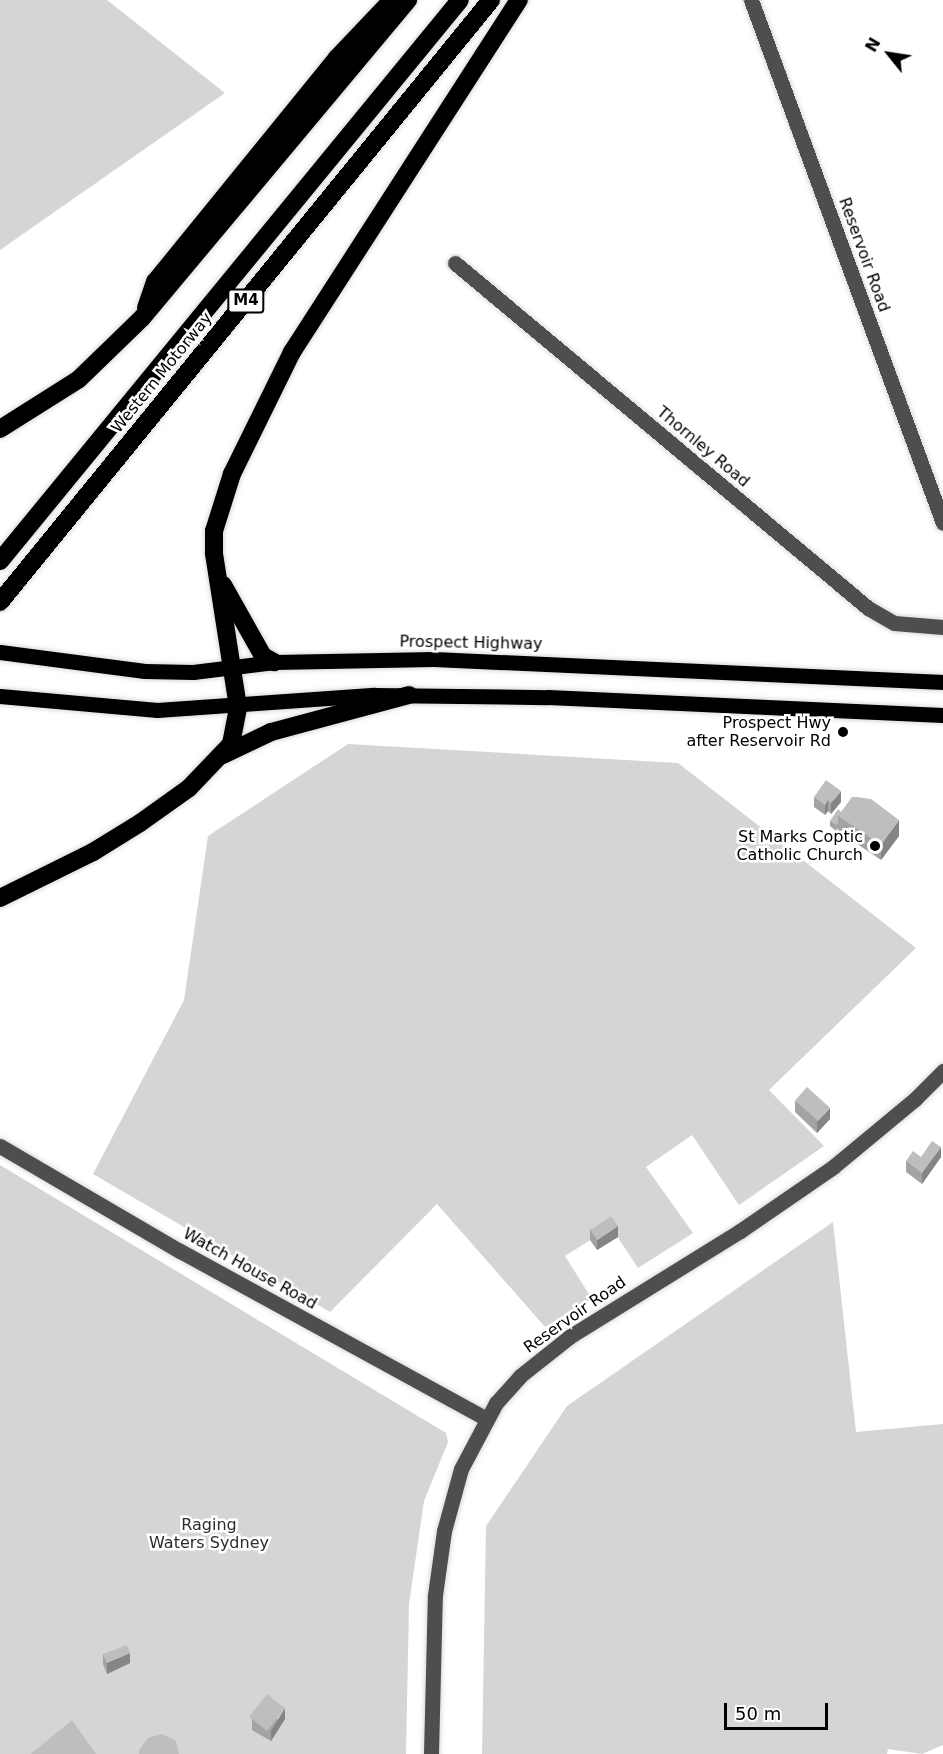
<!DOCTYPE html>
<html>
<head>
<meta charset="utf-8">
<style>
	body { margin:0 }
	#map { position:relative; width:943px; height:1754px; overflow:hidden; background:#fff; font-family:"DejaVu Sans",sans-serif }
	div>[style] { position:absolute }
	.green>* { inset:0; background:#d5d5d5 }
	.roads { filter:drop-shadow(0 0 2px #dbdbdb) drop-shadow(0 0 2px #dbdbdb) }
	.minor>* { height:15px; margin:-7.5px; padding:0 7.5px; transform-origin:7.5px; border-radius:7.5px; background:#4e4e4e }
	.major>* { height:15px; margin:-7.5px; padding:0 7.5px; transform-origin:7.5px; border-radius:7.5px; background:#000 }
	.highway>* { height:18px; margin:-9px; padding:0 9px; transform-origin:9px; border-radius:9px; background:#000 }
	.wall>* { inset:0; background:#a3a3a3 }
	.shaded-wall>* { inset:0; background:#858585 }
	.building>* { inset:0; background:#bebebe; transform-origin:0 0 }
	.dots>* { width:16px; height:16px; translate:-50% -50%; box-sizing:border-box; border:3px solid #fff; border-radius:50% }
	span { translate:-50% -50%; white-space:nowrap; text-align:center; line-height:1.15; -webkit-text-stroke:5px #fff; paint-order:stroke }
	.shield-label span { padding:2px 4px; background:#fff; border:2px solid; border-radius:4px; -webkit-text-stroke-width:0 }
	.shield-label { font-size:15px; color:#000; font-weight:700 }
	.street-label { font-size:16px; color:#000 }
	.poi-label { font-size:16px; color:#000 }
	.right { translate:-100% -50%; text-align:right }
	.park-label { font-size:16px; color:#2c2c2c }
	.north { position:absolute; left:859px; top:24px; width:60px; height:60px; -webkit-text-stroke:4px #fff; paint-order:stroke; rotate:300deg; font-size:16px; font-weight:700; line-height:24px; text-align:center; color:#000 }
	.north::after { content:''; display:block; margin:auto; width:21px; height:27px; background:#000; clip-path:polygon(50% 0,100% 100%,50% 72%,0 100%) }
	.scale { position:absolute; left:724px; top:1703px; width:104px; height:27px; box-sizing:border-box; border:3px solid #000; border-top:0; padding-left:8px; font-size:18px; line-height:21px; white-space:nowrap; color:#000; -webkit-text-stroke:4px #fff; paint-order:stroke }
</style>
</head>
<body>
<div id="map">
	<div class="green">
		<i style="clip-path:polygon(0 0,107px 0,225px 93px,0 250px)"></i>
		<i style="clip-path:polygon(348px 744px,678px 763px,916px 948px,769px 1090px,824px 1146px,739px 1205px,692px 1135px,646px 1167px,693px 1233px,638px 1268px,611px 1227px,565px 1256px,592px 1299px,545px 1327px,437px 1204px,330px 1312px,93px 1174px,184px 1000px,208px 836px)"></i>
		<i style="clip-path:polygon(0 1165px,446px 1433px,448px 1442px,424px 1501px,409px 1604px,406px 1754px,0 1754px)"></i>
		<i style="clip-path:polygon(833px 1222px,856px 1432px,943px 1424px,943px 1745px,922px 1754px,888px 1749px,887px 1754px,482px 1754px,486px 1526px,567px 1406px)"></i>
	</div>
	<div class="roads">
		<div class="minor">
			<i style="left:751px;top:0;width:557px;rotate:69.84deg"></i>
			<i style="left:455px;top:263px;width:538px;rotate:39.87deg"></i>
			<i style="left:868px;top:608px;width:30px;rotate:30deg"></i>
			<i style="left:894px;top:623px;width:49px;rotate:4.7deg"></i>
			<i style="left:0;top:1146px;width:208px;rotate:30.3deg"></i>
			<i style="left:180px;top:1251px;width:348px;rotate:28.7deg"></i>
			<i style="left:431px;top:1754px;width:159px;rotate:-88.6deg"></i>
			<i style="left:435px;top:1595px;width:65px;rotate:-82deg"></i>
			<i style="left:444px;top:1531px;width:64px;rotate:-74.7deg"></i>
			<i style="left:461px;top:1469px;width:75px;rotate:-62.1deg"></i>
			<i style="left:496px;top:1403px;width:36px;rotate:-48deg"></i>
			<i style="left:520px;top:1376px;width:63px;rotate:-38.5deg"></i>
			<i style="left:569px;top:1337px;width:201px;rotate:-31.8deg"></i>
			<i style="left:740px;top:1231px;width:113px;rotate:-34.5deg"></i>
			<i style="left:833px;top:1167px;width:107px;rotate:-39.7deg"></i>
			<i style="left:915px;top:1099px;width:40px;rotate:-45deg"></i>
		</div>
		<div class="major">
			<i style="left:0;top:652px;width:146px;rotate:7.5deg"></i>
			<i style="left:145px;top:671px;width:48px;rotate:1.2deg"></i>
			<i style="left:193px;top:672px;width:82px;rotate:-7deg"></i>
			<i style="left:274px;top:662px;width:160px;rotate:-1.1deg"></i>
			<i style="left:434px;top:659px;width:510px;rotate:2.59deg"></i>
			<i style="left:0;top:696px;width:158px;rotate:5.1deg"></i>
			<i style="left:157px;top:710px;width:218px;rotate:-4deg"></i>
			<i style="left:374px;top:695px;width:174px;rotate:0.7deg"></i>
			<i style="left:548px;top:697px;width:395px;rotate:2.6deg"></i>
		</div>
		<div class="highway">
			<i style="left:146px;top:308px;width:28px;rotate:-71deg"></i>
			<i style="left:155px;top:282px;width:289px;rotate:-50.9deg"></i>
			<i style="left:337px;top:58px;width:80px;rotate:-46.5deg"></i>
			<i style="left:0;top:429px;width:93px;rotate:-32.3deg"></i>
			<i style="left:79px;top:379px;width:88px;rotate:-44.1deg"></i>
			<i style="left:142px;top:318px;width:415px;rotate:-50.1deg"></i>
			<i style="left:0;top:561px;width:725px;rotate:-50.65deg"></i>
			<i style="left:223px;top:585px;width:81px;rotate:60.6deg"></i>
			<i style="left:263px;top:656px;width:13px;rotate:29deg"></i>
			<i style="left:0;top:602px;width:777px;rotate:-50.8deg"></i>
			<i style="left:223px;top:755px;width:53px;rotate:-25.6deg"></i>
			<i style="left:271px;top:732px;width:143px;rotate:-15deg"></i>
			<i style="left:0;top:898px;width:104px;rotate:-26.3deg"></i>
			<i style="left:93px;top:852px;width:55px;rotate:-31.7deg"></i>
			<i style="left:140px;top:823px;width:60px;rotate:-35.5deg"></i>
			<i style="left:189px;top:788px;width:61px;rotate:-46.3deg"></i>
			<i style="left:231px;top:744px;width:38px;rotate:-79deg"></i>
			<i style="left:238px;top:707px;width:156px;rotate:-98.9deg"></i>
			<i style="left:214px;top:553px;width:22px;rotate:-90deg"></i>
			<i style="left:214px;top:531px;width:60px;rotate:-72.5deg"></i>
			<i style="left:232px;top:474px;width:136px;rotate:-63.8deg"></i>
			<i style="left:292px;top:352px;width:419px;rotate:-57.2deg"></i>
		</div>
	</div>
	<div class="wall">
		<i style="clip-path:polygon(814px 797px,841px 802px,831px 814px,828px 811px,825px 815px,814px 807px)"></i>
		<i style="clip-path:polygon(841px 812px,899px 836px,881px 860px,838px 831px,838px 828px,836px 831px,830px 826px,830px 821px)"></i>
		<i style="clip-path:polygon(795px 1101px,830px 1119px,817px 1133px,795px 1112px)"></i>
		<i style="clip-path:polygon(941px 1157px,922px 1184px,906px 1172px,906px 1161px)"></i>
		<i style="clip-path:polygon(590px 1229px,618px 1237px,597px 1250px,590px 1240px)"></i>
		<i style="clip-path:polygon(103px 1654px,130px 1663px,107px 1674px,103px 1664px)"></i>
		<i style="clip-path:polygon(252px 1719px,285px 1719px,271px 1741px,252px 1730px)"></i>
	</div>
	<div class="shaded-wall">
		<i style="clip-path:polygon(841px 791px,841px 802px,831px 814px,831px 803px)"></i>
		<i style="clip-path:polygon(828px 800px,828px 811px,825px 815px,825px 805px)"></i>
		<i style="clip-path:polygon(899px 820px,899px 836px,881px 860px,881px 845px)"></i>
		<i style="clip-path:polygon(830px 1108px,830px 1119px,817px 1133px,817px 1122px)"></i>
		<i style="clip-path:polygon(941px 1147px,941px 1157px,922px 1184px,922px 1173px)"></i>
		<i style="clip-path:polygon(618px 1226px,618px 1237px,597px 1250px,597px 1240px)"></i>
		<i style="clip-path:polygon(130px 1653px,130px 1663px,107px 1674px,107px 1663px)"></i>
		<i style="clip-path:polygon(285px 1708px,285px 1719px,271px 1741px,271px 1731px)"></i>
	</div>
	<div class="building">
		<i style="clip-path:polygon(826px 780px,841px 791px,831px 803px,828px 800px,825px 805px,814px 797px)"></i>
		<i style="clip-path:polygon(852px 797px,856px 797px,871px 799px,899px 820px,881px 845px,838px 816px)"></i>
		<i style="clip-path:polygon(838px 809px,841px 812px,838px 816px,838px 823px,836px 825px,830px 821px)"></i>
		<i style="left:807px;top:1087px;width:31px;height:18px;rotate:42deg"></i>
		<i style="clip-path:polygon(932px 1141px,941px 1147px,922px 1173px,906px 1161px,913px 1151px,921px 1157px)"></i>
		<i style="left:611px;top:1216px;width:12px;height:25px;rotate:55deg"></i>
		<i style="clip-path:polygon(127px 1645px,130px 1653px,107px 1663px,103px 1654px)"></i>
		<i style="left:267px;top:1694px;width:23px;height:29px;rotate:38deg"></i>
		<i style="clip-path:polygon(72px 1720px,96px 1754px,31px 1754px)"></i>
		<i style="clip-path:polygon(162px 1734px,176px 1741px,179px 1754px,139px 1754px,139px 1750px,148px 1738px)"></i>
	</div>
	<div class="dots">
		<i style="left:843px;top:732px;background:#000"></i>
		<i style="left:875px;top:846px;background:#000"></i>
	</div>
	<div class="shield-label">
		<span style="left:246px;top:301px">M4</span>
	</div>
	<div class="street-label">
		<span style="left:864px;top:255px;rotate:70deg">Reservoir Road</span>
		<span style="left:162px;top:373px;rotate:-51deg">Western Motorway</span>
		<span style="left:703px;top:447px;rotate:40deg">Thornley Road</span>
		<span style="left:471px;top:643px;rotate:1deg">Prospect Highway</span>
		<span style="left:250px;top:1269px;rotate:29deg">Watch House Road</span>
		<span style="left:575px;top:1315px;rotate:-35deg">Reservoir Road</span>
	</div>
	<div class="poi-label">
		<span class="right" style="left:831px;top:732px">Prospect Hwy<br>after Reservoir Rd</span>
		<span class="right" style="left:863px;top:846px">St Marks Coptic<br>Catholic Church</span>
	</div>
	<div class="park-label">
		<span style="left:209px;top:1534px">Raging<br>Waters Sydney</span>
	</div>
	<div class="north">N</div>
	<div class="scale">50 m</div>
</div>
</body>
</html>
